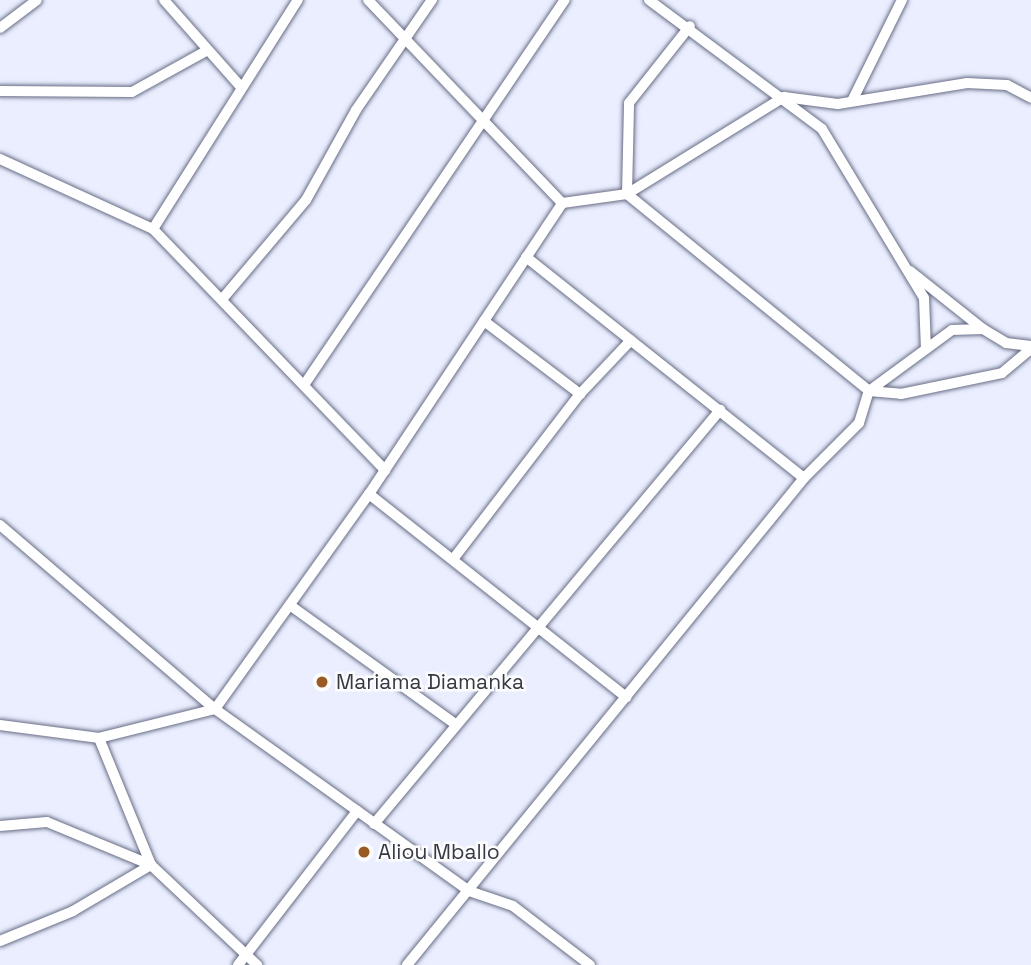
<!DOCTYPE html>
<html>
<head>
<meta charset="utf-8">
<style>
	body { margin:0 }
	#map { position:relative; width:1031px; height:965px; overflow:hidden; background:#eaeeff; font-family:"Space Grotesk",sans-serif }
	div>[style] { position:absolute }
	.roads { filter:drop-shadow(0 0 2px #686d85) drop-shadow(0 0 2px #686d85) }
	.minor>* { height:10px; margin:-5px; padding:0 5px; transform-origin:5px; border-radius:5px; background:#fff }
	.dots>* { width:19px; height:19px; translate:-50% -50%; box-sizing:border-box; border:4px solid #fcfcfc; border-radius:50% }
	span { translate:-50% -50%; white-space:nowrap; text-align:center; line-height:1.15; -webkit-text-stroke:5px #fcfcfc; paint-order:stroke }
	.poi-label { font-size:21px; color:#363843 }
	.left { translate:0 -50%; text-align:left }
</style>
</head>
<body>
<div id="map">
	<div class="roads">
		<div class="minor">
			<i style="left:164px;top:0;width:115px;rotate:48.5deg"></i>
			<i style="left:368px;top:0;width:281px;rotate:46.3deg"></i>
			<i style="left:649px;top:0;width:216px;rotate:36.7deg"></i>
			<i style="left:822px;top:129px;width:197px;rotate:58.9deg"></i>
			<i style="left:924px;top:298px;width:51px;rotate:87.8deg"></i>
			<i style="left:0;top:28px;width:46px;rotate:-37.1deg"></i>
			<i style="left:0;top:91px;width:132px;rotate:0.4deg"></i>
			<i style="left:132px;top:92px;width:85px;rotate:-29deg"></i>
			<i style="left:852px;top:101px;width:113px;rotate:-63.7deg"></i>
			<i style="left:0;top:159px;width:168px;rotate:24.6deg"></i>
			<i style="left:153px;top:229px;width:335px;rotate:46.1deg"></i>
			<i style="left:627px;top:194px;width:185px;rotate:-31.7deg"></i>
			<i style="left:784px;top:97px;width:54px;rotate:7.4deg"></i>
			<i style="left:838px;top:104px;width:131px;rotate:-9.2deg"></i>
			<i style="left:967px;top:83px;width:40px;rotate:2.9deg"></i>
			<i style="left:1007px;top:85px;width:27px;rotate:28deg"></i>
			<i style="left:627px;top:194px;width:91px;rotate:-88.7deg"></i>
			<i style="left:629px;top:103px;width:98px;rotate:-51.6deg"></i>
			<i style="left:153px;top:229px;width:271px;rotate:-57.7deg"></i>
			<i style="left:526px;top:257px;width:355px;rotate:38.5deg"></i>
			<i style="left:910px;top:271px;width:93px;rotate:38.5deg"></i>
			<i style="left:224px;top:297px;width:127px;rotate:-49.8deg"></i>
			<i style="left:306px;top:200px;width:103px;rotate:-60.9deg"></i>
			<i style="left:356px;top:110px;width:134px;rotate:-55.4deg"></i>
			<i style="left:484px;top:321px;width:121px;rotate:37.2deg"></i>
			<i style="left:304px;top:385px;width:465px;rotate:-55.9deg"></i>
			<i style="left:369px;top:494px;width:328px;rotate:38.3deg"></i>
			<i style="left:0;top:525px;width:283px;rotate:40.6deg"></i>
			<i style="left:215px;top:709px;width:312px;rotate:35.6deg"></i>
			<i style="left:469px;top:891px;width:46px;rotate:18.8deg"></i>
			<i style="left:513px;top:906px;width:97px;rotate:37.5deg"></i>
			<i style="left:454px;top:558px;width:207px;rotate:-52.5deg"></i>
			<i style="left:580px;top:394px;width:74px;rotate:-46.6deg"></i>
			<i style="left:291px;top:606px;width:202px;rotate:35.7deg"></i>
			<i style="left:0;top:725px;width:100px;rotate:7.5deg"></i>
			<i style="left:99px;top:738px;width:120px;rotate:-14deg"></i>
			<i style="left:215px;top:709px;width:264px;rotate:-54.4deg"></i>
			<i style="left:369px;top:494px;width:349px;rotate:-56.4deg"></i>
			<i style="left:562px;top:203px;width:66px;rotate:-7.9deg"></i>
			<i style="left:627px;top:194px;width:312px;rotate:39.1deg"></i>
			<i style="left:869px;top:391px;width:32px;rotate:5deg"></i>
			<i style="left:901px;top:394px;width:103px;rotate:-11.7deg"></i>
			<i style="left:1002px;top:373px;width:38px;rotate:-40deg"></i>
			<i style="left:374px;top:824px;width:540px;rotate:-50.11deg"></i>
			<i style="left:0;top:826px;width:47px;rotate:-4.9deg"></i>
			<i style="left:47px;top:822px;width:113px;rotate:22.5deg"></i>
			<i style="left:151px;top:865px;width:137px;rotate:-112.3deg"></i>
			<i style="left:0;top:941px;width:79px;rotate:-22.3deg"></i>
			<i style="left:73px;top:911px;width:91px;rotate:-30.5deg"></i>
			<i style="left:151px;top:865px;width:146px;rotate:43.3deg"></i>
			<i style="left:238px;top:965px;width:195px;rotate:-52.3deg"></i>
			<i style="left:407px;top:965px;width:628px;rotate:-50.81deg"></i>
			<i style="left:804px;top:478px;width:78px;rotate:-45deg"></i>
			<i style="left:859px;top:423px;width:34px;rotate:-73deg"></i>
			<i style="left:869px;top:391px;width:103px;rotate:-36.3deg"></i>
			<i style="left:952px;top:330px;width:31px;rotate:-2deg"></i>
			<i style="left:983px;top:329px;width:27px;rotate:31deg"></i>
			<i style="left:1006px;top:343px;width:25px;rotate:7deg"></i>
		</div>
	</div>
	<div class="dots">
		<i style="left:322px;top:682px;background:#9a5a23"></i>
		<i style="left:364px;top:852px;background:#9a5a23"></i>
	</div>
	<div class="poi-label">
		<span class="left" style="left:336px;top:682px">Mariama Diamanka</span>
		<span class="left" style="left:378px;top:852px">Aliou Mballo</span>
	</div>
</div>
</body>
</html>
